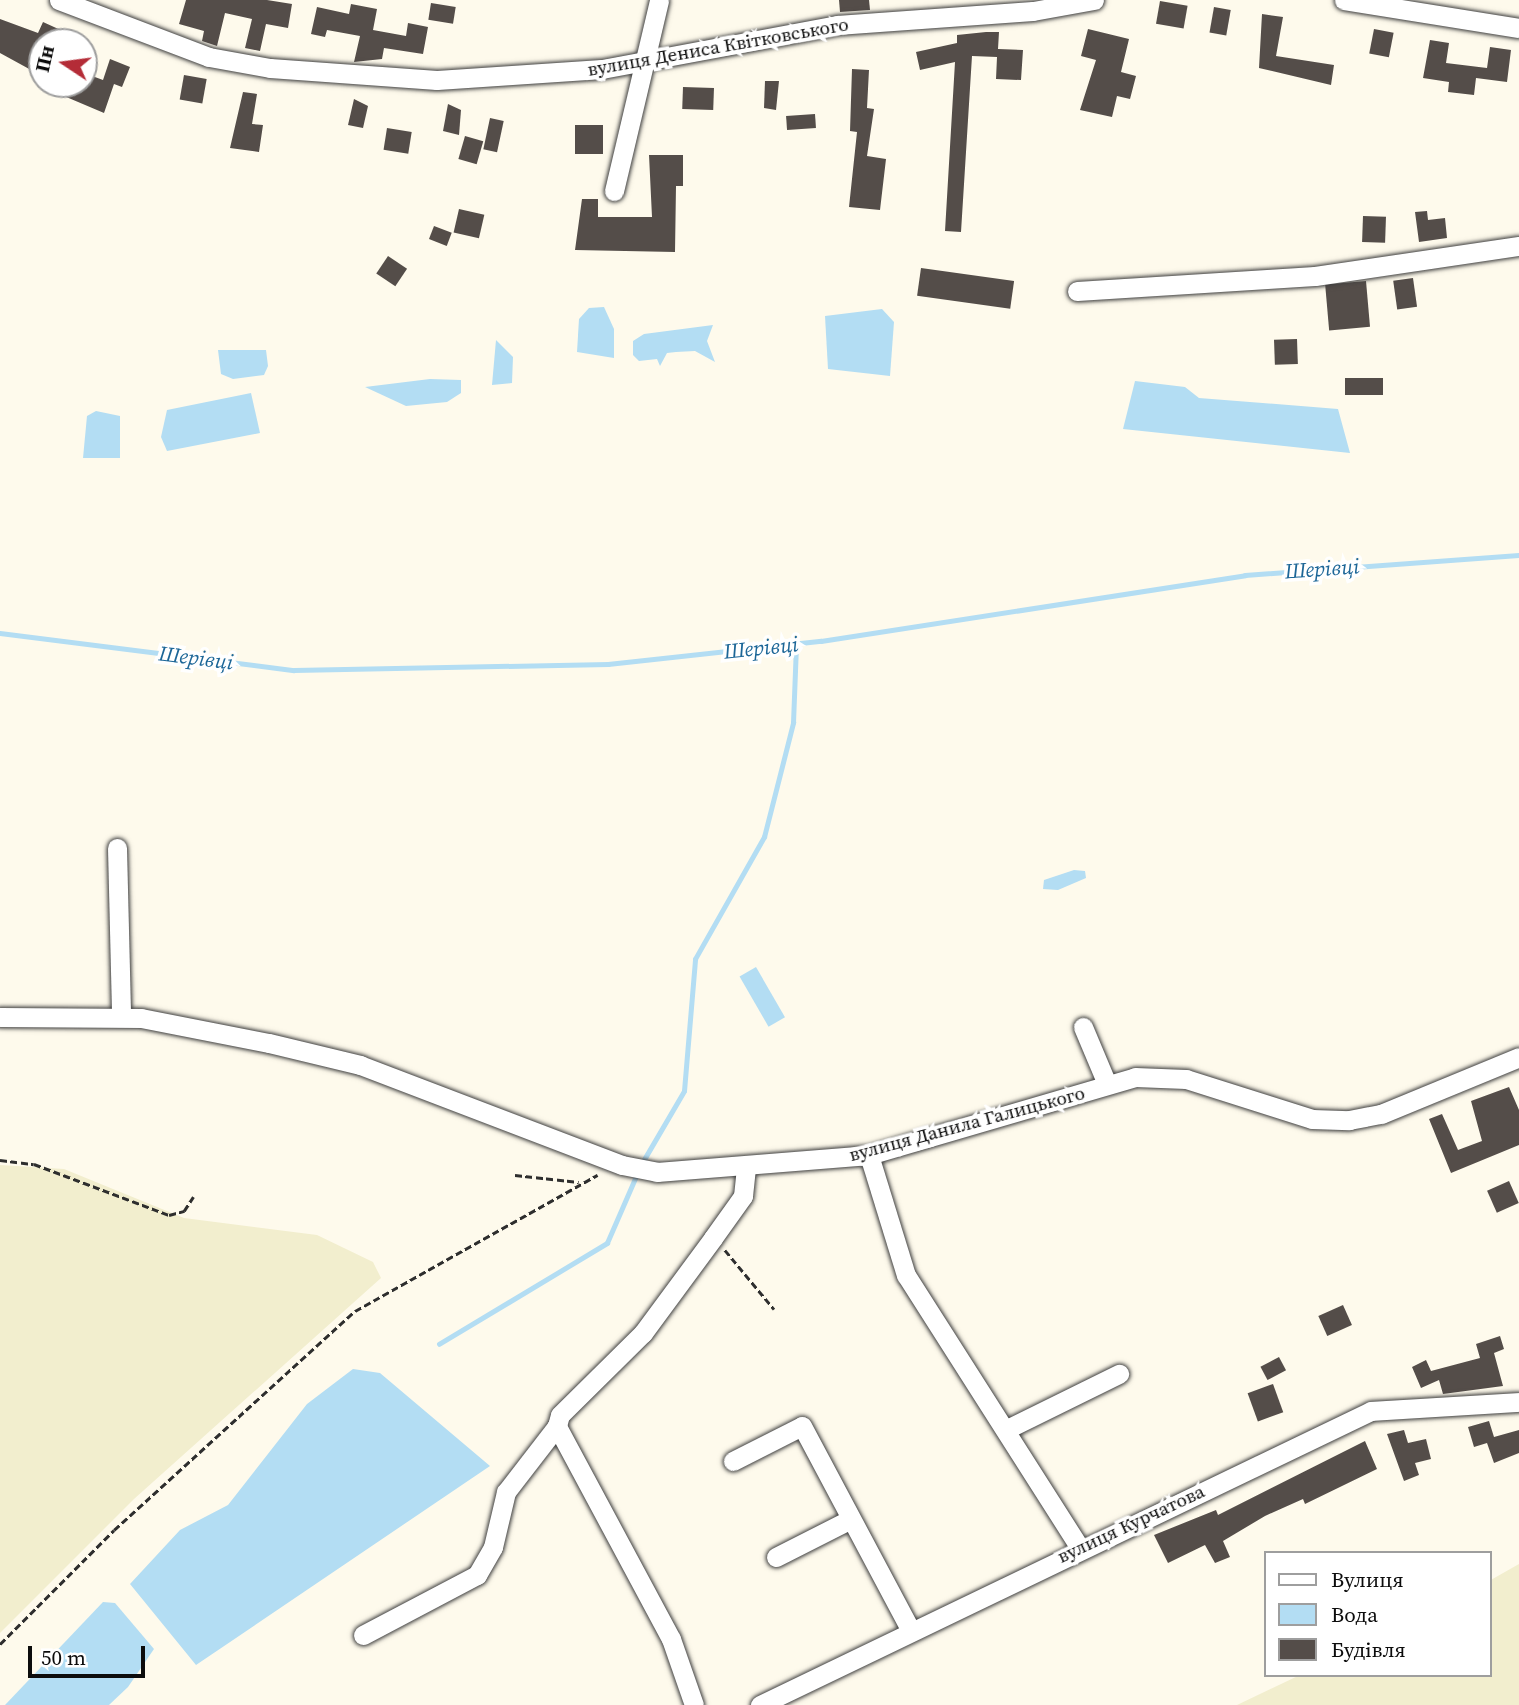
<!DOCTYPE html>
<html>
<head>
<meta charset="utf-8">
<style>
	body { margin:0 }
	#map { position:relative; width:1519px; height:1705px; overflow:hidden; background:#fefaec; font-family:"Source Serif 4",serif }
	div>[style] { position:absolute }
	.farmland>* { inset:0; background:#f2eece }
	.water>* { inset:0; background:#b3ddf3; transform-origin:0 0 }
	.stream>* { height:4.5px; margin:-2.25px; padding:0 2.25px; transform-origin:2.25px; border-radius:2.25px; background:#b3ddf3 }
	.building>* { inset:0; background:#544d49; transform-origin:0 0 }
	.path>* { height:2.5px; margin-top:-1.25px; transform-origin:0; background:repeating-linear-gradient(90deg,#2e2e2e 0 7px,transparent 0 10.5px) }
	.roads { filter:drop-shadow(0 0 2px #3f3f3f) drop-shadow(0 0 2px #3f3f3f) }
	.minor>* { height:19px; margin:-9.5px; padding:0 9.5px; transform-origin:9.5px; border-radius:9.5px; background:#fff }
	span { translate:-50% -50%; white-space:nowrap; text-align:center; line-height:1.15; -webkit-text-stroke:7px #fff; paint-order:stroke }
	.street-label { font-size:19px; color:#0c0c0c }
	.water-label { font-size:21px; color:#1c6697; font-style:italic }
	.legend { position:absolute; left:1264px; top:1551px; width:228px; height:126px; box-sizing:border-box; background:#fff; border:2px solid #9e9e9e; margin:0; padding:9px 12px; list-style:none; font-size:21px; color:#0c0c0c }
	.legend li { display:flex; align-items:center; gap:14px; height:35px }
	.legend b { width:35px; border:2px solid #9e9e9e }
	.north { position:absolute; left:28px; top:28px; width:70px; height:70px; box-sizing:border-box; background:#fff; border:2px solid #9e9e9e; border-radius:50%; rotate:283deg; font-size:19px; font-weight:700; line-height:28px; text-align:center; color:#0c0c0c }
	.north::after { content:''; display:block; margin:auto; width:24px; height:32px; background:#b42c37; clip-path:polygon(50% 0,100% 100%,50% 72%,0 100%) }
	.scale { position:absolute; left:28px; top:1646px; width:117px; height:32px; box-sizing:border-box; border:4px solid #0c0c0c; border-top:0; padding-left:9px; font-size:21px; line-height:24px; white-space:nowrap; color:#0c0c0c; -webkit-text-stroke:5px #fff; paint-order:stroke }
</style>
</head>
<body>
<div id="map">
	<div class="farmland">
		<i style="clip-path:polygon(0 1165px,64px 1169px,184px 1218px,317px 1235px,373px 1262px,381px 1278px,134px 1499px,0 1633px)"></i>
		<i style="clip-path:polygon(1519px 1564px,1519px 1705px,1237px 1705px,1300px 1675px,1489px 1675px,1489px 1581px)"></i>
	</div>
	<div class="water">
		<i style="clip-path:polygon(604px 307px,614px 329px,614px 358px,577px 352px,579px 319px,589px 308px)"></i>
		<i style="clip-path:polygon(882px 309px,894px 322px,890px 376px,828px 369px,825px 316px)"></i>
		<i style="clip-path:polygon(713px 325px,707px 341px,715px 362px,695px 351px,676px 352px,667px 353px,660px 366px,657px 359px,639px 361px,633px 355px,633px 341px,644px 334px)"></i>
		<i style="clip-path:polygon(496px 340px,513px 357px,512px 383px,492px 385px)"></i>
		<i style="clip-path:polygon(218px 350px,266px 350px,268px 366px,264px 375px,233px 379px,221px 374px)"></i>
		<i style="clip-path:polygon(430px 379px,461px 380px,461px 393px,447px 402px,406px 406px,365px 387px)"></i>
		<i style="clip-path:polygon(1135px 381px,1185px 387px,1199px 398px,1338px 409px,1350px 453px,1123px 429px)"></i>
		<i style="clip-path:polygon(251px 393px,260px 433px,167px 451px,161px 437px,167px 410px)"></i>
		<i style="clip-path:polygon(96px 411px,120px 416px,120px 458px,83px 458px,87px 416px)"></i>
		<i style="clip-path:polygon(1074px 870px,1085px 871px,1086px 878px,1058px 890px,1043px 889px,1044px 880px)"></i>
		<i style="left:756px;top:967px;width:58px;height:19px;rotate:60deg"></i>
		<i style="clip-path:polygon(353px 1369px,380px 1373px,490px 1466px,196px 1665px,130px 1584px,180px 1530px,228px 1505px,307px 1404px)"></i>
		<i style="clip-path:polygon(103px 1602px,115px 1603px,154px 1649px,128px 1687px,109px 1705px,5px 1705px)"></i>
	</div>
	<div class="stream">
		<i style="left:0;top:633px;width:296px;rotate:7.2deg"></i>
		<i style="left:294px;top:670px;width:314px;rotate:-1.1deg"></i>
		<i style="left:608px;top:664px;width:214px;rotate:-6.2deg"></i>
		<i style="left:821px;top:641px;width:429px;rotate:-8.8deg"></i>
		<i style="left:1245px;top:575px;width:275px;rotate:-4.2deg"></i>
		<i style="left:642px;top:1163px;width:83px;rotate:-59.7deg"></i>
		<i style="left:684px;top:1091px;width:132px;rotate:-85.2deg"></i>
		<i style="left:695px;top:959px;width:140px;rotate:-60.5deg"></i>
		<i style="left:764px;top:837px;width:118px;rotate:-75.7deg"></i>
		<i style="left:793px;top:723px;width:79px;rotate:-87.8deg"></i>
		<i style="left:439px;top:1344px;width:196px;rotate:-31deg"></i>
		<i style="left:607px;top:1243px;width:75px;rotate:-66.5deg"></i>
	</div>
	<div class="building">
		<i style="clip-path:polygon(186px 0,267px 0,292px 4px,288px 28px,266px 24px,260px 51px,245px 48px,252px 19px,225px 13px,217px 46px,202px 41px,204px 31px,179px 24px)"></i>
		<i style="clip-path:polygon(839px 0,869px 0,870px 10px,840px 12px)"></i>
		<i style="left:1160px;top:1px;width:28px;height:23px;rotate:10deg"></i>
		<i style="left:431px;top:3px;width:25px;height:17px;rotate:9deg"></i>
		<i style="clip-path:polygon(351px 4px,377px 9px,373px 30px,406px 36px,408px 23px,428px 27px,423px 54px,384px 48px,382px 59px,354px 62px,360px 36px,327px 30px,325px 37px,311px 34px,317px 7px,349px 14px)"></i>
		<i style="left:1214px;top:7px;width:17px;height:26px;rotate:10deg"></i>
		<i style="clip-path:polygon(1262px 14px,1283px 17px,1276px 56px,1334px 65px,1331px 85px,1259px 68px)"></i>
		<i style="clip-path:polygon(0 19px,38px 33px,43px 22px,65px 32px,61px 42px,42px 42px,42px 76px,0 53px)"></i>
		<i style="clip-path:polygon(1088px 29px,1129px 39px,1121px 72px,1136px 76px,1130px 99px,1117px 96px,1112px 117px,1080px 110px,1096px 60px,1081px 56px)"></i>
		<i style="left:1374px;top:29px;width:20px;height:25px;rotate:11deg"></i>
		<i style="clip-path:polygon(986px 32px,999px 32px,998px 49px,1023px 50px,1021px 80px,996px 79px,997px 57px,972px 56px,961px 232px,945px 231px,955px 62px,920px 70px,916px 52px,957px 43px,957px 35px)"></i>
		<i style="clip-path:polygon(1430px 40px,1449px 43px,1446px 63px,1487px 68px,1490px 47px,1511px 50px,1507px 82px,1476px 78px,1474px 95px,1448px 92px,1449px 82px,1423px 78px)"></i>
		<i style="clip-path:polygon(110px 59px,130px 67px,122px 87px,114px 84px,104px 113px,38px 85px,84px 84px,84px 73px,103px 80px)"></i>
		<i style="clip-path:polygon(852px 69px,869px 70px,867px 108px,874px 109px,867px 156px,886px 159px,880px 210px,849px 207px,857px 132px,850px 131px)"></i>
		<i style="left:184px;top:75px;width:23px;height:25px;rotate:10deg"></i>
		<i style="clip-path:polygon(765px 81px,779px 81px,776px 110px,764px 108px)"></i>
		<i style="left:683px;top:87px;width:31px;height:22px;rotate:2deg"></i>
		<i style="clip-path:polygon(243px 92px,257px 94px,252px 124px,263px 125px,259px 152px,230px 148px)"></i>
		<i style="clip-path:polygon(354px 99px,368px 106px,363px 128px,348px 125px)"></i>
		<i style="clip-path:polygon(448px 104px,461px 110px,459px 135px,443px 131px)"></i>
		<i style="left:815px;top:114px;width:14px;height:29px;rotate:86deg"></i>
		<i style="left:490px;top:118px;width:14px;height:32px;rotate:12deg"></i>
		<i style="left:575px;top:125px;width:28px;height:29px"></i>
		<i style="left:387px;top:128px;width:25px;height:22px;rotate:9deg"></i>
		<i style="left:465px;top:136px;width:19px;height:24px;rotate:16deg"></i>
		<i style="clip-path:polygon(649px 155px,683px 155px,683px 186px,676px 186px,675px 252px,575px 250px,582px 199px,598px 199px,598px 217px,652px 217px)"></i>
		<i style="left:459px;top:209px;width:26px;height:24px;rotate:13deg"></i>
		<i style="clip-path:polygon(1427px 211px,1428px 220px,1445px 218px,1447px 238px,1419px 242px,1415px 212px)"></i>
		<i style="left:1363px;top:216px;width:23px;height:26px;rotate:2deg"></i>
		<i style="left:434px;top:226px;width:19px;height:14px;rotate:21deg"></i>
		<i style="left:388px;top:256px;width:23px;height:21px;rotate:34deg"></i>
		<i style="left:921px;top:268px;width:94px;height:28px;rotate:8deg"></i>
		<i style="left:1413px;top:278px;width:29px;height:20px;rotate:82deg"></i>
		<i style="left:1366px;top:281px;width:46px;height:41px;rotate:85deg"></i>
		<i style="left:1297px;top:339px;width:25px;height:23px;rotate:88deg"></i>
		<i style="left:1345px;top:378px;width:38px;height:17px"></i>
		<i style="clip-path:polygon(1509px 1087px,1519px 1110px,1519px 1145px,1451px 1173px,1429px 1119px,1442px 1114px,1458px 1150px,1482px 1141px,1471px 1101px)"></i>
		<i style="left:1509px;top:1181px;width:24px;height:24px;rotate:66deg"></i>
		<i style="left:1343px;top:1305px;width:22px;height:27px;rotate:66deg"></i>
		<i style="clip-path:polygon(1500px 1336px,1504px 1349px,1494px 1353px,1503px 1386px,1443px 1394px,1439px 1380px,1421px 1388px,1412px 1367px,1426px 1360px,1431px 1371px,1480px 1358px,1476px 1344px)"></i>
		<i style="left:1279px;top:1357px;width:15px;height:21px;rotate:62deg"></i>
		<i style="left:1273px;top:1384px;width:30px;height:27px;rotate:70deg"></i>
		<i style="clip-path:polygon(1489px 1421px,1494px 1437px,1519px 1430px,1519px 1453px,1494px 1463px,1487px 1443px,1474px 1447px,1468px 1427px)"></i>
		<i style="clip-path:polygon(1404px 1430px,1408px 1443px,1426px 1439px,1431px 1459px,1415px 1463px,1419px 1475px,1404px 1481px,1387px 1434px)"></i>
		<i style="clip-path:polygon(1365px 1441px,1377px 1469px,1305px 1504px,1303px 1499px,1265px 1516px,1223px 1541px,1230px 1557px,1215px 1563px,1205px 1545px,1168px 1563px,1154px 1535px,1216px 1510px,1218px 1515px)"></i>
	</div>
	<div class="path">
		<i style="left:0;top:1160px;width:34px;rotate:7deg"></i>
		<i style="left:34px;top:1164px;width:144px;rotate:20.7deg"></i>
		<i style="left:169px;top:1215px;width:16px;rotate:-15deg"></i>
		<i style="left:184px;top:1211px;width:17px;rotate:-57deg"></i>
		<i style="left:515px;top:1175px;width:64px;rotate:6.2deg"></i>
		<i style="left:725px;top:1250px;width:77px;rotate:50.3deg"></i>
		<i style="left:0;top:1644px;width:161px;rotate:-45deg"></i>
		<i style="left:114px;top:1530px;width:326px;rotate:-42.3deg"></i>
		<i style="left:355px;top:1311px;width:278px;rotate:-29.3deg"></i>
	</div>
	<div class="roads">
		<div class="minor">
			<i style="left:59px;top:0;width:160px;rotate:20.8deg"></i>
			<i style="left:209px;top:57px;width:62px;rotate:10.2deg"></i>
			<i style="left:270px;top:68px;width:167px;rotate:4.1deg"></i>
			<i style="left:437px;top:80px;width:165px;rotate:-3.8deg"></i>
			<i style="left:602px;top:69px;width:239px;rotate:-10.6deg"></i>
			<i style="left:837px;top:25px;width:196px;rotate:-4.1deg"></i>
			<i style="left:1033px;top:11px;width:62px;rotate:-10.2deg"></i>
			<i style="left:1344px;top:0;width:177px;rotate:9.1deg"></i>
			<i style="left:614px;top:191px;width:196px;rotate:-76.7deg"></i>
			<i style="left:1077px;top:291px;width:238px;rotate:-3.6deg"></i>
			<i style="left:1315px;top:276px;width:206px;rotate:-8.4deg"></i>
			<i style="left:117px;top:848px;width:169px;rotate:88.6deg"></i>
			<i style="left:0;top:1017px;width:141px;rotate:0.4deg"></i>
			<i style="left:141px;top:1018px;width:130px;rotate:11.1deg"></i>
			<i style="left:269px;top:1043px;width:94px;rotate:13.6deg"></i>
			<i style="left:360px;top:1065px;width:280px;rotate:20.9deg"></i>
			<i style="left:622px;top:1165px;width:36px;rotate:11deg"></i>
			<i style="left:657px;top:1172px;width:213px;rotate:-4.6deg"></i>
			<i style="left:869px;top:1155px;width:277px;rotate:-16.3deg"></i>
			<i style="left:1135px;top:1077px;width:51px;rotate:2.2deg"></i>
			<i style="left:1186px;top:1079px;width:132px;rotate:17.6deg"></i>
			<i style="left:1312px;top:1119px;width:37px;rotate:2deg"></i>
			<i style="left:1349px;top:1120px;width:33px;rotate:-11deg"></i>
			<i style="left:1381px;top:1114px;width:149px;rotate:-22.4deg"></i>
			<i style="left:1083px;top:1027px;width:62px;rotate:67.2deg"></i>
			<i style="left:869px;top:1155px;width:126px;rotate:72.9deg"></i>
			<i style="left:906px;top:1275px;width:324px;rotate:57.5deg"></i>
			<i style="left:1007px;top:1429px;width:125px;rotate:-26.2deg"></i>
			<i style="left:733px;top:1461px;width:77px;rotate:-26.9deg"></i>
			<i style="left:802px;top:1426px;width:230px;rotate:62deg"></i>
			<i style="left:776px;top:1557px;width:84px;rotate:-26.9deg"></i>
			<i style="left:363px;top:1635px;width:129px;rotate:-27.8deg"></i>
			<i style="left:477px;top:1575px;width:32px;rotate:-60deg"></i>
			<i style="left:493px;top:1547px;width:57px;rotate:-76.7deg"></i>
			<i style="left:506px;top:1492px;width:83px;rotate:-52.3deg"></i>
			<i style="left:694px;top:1705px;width:70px;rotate:-109.2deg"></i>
			<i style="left:671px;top:1639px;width:242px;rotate:-118.2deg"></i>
			<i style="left:557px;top:1426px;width:11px;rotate:-75deg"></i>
			<i style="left:560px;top:1415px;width:117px;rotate:-44.7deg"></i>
			<i style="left:643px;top:1333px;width:118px;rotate:-53.6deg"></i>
			<i style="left:713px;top:1238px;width:52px;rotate:-54.5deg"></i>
			<i style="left:743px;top:1196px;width:28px;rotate:-84deg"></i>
			<i style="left:760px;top:1705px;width:678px;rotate:-25.7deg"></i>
			<i style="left:1371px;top:1411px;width:148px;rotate:-3.5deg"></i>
		</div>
	</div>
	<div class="street-label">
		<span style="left:718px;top:47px;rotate:-10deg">вулиця Дениса Квітковського</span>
		<span style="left:967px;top:1124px;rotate:-15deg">вулиця Данила Галицького</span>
		<span style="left:1131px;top:1524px;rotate:-25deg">вулиця Курчатова</span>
	</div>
	<div class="water-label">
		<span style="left:1322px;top:569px;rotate:-4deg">Шерівці</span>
		<span style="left:761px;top:648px;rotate:-6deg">Шерівці</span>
		<span style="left:196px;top:658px;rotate:7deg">Шерівці</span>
	</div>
	<ul class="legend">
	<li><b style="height:9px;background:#fff"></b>Вулиця</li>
	<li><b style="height:19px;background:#b3ddf3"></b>Вода</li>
	<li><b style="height:19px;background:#544d49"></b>Будівля</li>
	</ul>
	<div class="north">Пн</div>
	<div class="scale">50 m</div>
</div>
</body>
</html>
